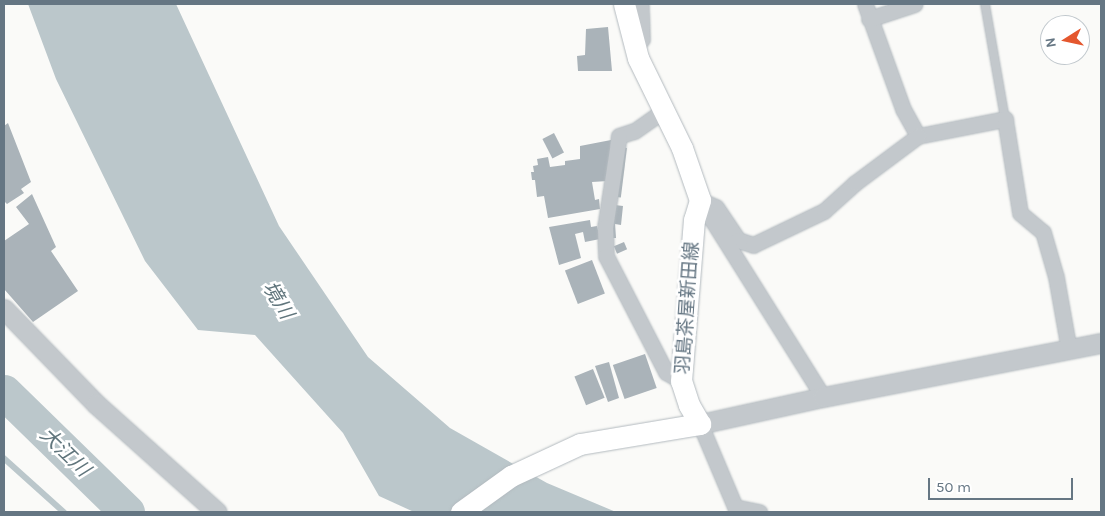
<!DOCTYPE html>
<html>
<head>
<meta charset="utf-8">
<style>
	body { margin:0 }
	#map { position:relative; width:1105px; height:516px; overflow:hidden; background:#fafaf8; font-family:Karla,"Noto Sans JP",sans-serif }
	div>[style] { position:absolute }
	.water>* { inset:0; background:#bbc7cb }
	.stream>* { height:5.5px; margin:-2.75px; padding:0 2.75px; transform-origin:2.75px; border-radius:2.75px; background:#bbc7cb }
	.river>* { height:35px; margin:-17.5px; padding:0 17.5px; transform-origin:17.5px; border-radius:17.5px; background:#bbc7cb }
	.building>* { inset:0; background:#aab3b9; transform-origin:0 0 }
	.roads { filter:drop-shadow(0 0 1px #b3babf) drop-shadow(0 0 1px #b3babf) }
	.service>* { height:8px; margin:-4px; padding:0 4px; transform-origin:4px; border-radius:4px; background:#c3c8cc }
	.minor>* { height:15px; margin:-7.5px; padding:0 7.5px; transform-origin:7.5px; border-radius:7.5px; background:#c3c8cc }
	.tertiary>* { height:19px; margin:-9.5px; padding:0 9.5px; transform-origin:9.5px; border-radius:9.5px; background:#c3c8cc }
	.secondary>* { height:21px; margin:-10.5px; padding:0 10.5px; transform-origin:10.5px; border-radius:10.5px; background:#fff }
	span { translate:-50% -50%; white-space:nowrap; text-align:center; line-height:1.15; -webkit-text-stroke:5px #fff; paint-order:stroke }
	.street-label { font-size:19px; color:#657683 }
	.water-label { font-size:20px; color:#60757c; font-style:italic }
	.frame { position:absolute; inset:0; border:5px solid #657683; pointer-events:none }
	.north { position:absolute; left:1040px; top:15px; width:50px; height:50px; box-sizing:border-box; background:#fff; border:1px solid #c1c8cd; border-radius:50%; rotate:260deg; font-size:14px; font-weight:700; line-height:20px; text-align:center; color:#657683 }
	.north::after { content:''; display:block; margin:auto; width:18px; height:22px; background:#e4572e; clip-path:polygon(50% 0,100% 100%,50% 72%,0 100%) }
	.scale { position:absolute; left:928px; top:478px; width:145px; height:22px; box-sizing:border-box; border:2px solid #657683; border-top:0; padding-left:6px; font-size:15px; line-height:18px; white-space:nowrap; color:#657683; -webkit-text-stroke:4px #fff; paint-order:stroke }
</style>
</head>
<body>
<div id="map">
	<div class="water">
		<i style="clip-path:polygon(28px 4px,176px 4px,279px 226px,368px 357px,450px 428px,547px 483px,616px 512px,414px 512px,379px 496px,343px 433px,255px 335px,198px 330px,145px 261px,56px 79px)"></i>
	</div>
	<div class="stream">
		<i style="left:4px;top:458px;width:81px;rotate:42deg"></i>
	</div>
	<div class="river">
		<i style="left:4px;top:392px;width:172px;rotate:44.3deg"></i>
	</div>
	<div class="building">
		<i style="clip-path:polygon(608px 27px,612px 71px,578px 71px,577px 56px,585px 55px,586px 29px)"></i>
		<i style="clip-path:polygon(8px 123px,31px 182px,21px 189px,24px 193px,7px 204px,4px 201px,4px 126px)"></i>
		<i style="left:554px;top:133px;width:22px;height:13px;rotate:63deg"></i>
		<i style="clip-path:polygon(611px 140px,608px 181px,592px 182px,595px 200px,599px 199px,600px 209px,548px 218px,544px 196px,537px 197px,535px 180px,532px 180px,531px 172px,534px 172px,533px 166px,538px 165px,537px 159px,548px 157px,550px 167px,565px 165px,565px 161px,580px 159px,580px 146px)"></i>
		<i style="left:619px;top:147px;width:8px;height:50px;rotate:7deg"></i>
		<i style="clip-path:polygon(32px 194px,56px 247px,51px 251px,78px 291px,33px 322px,4px 289px,4px 241px,29px 224px,16px 207px)"></i>
		<i style="clip-path:polygon(615px 205px,623px 206px,621px 225px,615px 224px,616px 238px,611px 238px)"></i>
		<i style="clip-path:polygon(590px 220px,591px 227px,597px 226px,600px 239px,585px 242px,583px 232px,575px 234px,581px 258px,559px 265px,549px 227px)"></i>
		<i style="left:624px;top:242px;width:8px;height:11px;rotate:67deg"></i>
		<i style="left:592px;top:260px;width:36px;height:29px;rotate:69deg"></i>
		<i style="left:645px;top:354px;width:36px;height:34px;rotate:71deg"></i>
		<i style="clip-path:polygon(609px 362px,619px 398px,608px 402px,595px 366px)"></i>
		<i style="left:593px;top:369px;width:31px;height:20px;rotate:68deg"></i>
	</div>
	<div class="roads">
		<div class="service">
			<i style="left:985px;top:4px;width:117px;rotate:80.1deg"></i>
		</div>
		<div class="minor">
			<i style="left:865px;top:4px;width:112px;rotate:70.1deg"></i>
			<i style="left:903px;top:109px;width:31px;rotate:61deg"></i>
			<i style="left:918px;top:136px;width:89px;rotate:-11.1deg"></i>
			<i style="left:1005px;top:119px;width:95px;rotate:80.9deg"></i>
			<i style="left:1020px;top:213px;width:30px;rotate:40deg"></i>
			<i style="left:1043px;top:232px;width:47px;rotate:73.9deg"></i>
			<i style="left:1056px;top:277px;width:74px;rotate:79.9deg"></i>
			<i style="left:869px;top:19px;width:48px;rotate:-18.1deg"></i>
			<i style="left:636px;top:48px;width:11px;rotate:-56deg"></i>
			<i style="left:642px;top:39px;width:35px;rotate:-92deg"></i>
			<i style="left:663px;top:111px;width:35px;rotate:145deg"></i>
			<i style="left:634px;top:131px;width:16px;rotate:162deg"></i>
			<i style="left:619px;top:136px;width:92px;rotate:98.7deg"></i>
			<i style="left:605px;top:227px;width:29px;rotate:88deg"></i>
			<i style="left:606px;top:256px;width:131px;rotate:62.7deg"></i>
			<i style="left:666px;top:372px;width:17px;rotate:31deg"></i>
			<i style="left:700px;top:200px;width:17px;rotate:24deg"></i>
			<i style="left:716px;top:207px;width:40px;rotate:56deg"></i>
			<i style="left:738px;top:240px;width:16px;rotate:18deg"></i>
			<i style="left:753px;top:245px;width:79px;rotate:-25.6deg"></i>
			<i style="left:824px;top:211px;width:42px;rotate:-42.1deg"></i>
			<i style="left:855px;top:183px;width:79px;rotate:-36.7deg"></i>
			<i style="left:704px;top:207px;width:224px;rotate:57.9deg"></i>
			<i style="left:700px;top:424px;width:90px;rotate:67.1deg"></i>
			<i style="left:735px;top:507px;width:25px;rotate:12deg"></i>
		</div>
		<div class="tertiary">
			<i style="left:4px;top:309px;width:132px;rotate:45.9deg"></i>
			<i style="left:96px;top:404px;width:162px;rotate:41.8deg"></i>
			<i style="left:700px;top:424px;width:126px;rotate:-12.4deg"></i>
			<i style="left:823px;top:397px;width:283px;rotate:-11deg"></i>
		</div>
		<div class="secondary">
			<i style="left:461px;top:512px;width:62px;rotate:-35.8deg"></i>
			<i style="left:511px;top:476px;width:76px;rotate:-24.9deg"></i>
			<i style="left:580px;top:444px;width:122px;rotate:-9.5deg"></i>
			<i style="left:700px;top:424px;width:22px;rotate:-120deg"></i>
			<i style="left:689px;top:405px;width:25px;rotate:-108deg"></i>
			<i style="left:681px;top:381px;width:162px;rotate:-85.4deg"></i>
			<i style="left:694px;top:220px;width:21px;rotate:-73deg"></i>
			<i style="left:700px;top:200px;width:55px;rotate:-109.1deg"></i>
			<i style="left:682px;top:148px;width:100px;rotate:-116.1deg"></i>
			<i style="left:638px;top:58px;width:56px;rotate:-104.5deg"></i>
		</div>
	</div>
	<div class="street-label">
		<span style="left:688px;top:308px;rotate:-86deg">羽島茶屋新田線</span>
	</div>
	<div class="water-label">
		<span style="left:278px;top:300px;rotate:59deg">境川</span>
		<span style="left:65px;top:452px;rotate:44deg">大江川</span>
	</div>
	<div class="frame"></div>
	<div class="north">N</div>
	<div class="scale">50 m</div>
</div>
</body>
</html>
